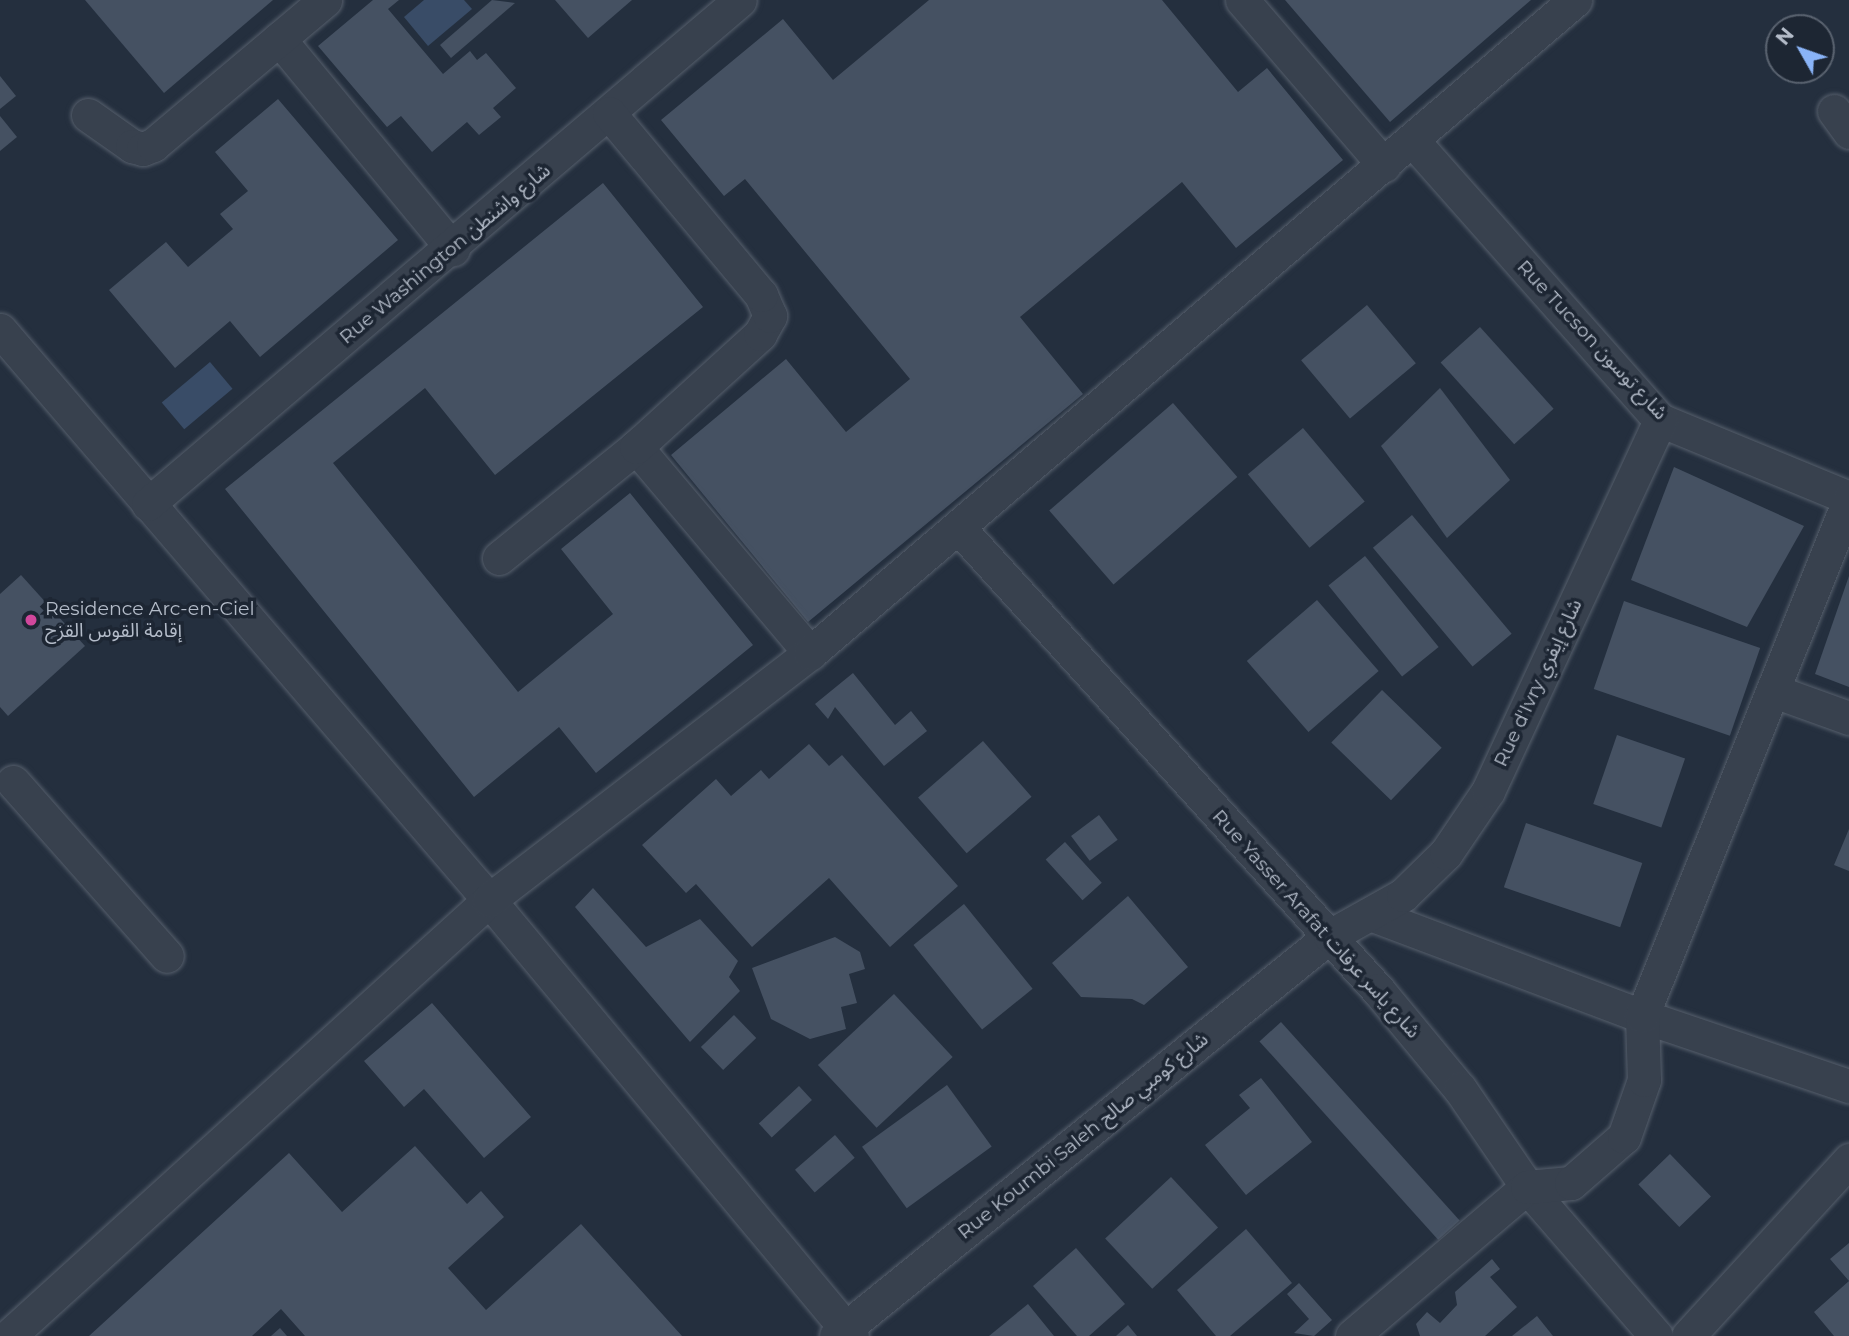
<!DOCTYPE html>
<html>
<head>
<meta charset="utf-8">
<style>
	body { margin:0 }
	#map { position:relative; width:1849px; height:1336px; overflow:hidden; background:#242f3e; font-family:Montserrat,"Noto Sans Arabic",sans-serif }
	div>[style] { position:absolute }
	.water>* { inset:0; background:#394c67; transform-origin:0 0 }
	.building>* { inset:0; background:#455162; transform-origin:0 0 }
	.roads { filter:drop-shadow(0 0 2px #565f6c) drop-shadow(0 0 2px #565f6c) }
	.minor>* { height:33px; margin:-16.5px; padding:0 16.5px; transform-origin:16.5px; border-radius:16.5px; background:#38414e }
	.dots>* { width:19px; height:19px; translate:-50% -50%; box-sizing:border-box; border:4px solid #1d2633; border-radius:50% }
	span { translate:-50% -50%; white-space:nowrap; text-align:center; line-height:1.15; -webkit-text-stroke:7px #1d2633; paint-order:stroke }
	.street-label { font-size:19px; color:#b4bcc9 }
	.poi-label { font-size:19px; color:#b4bcc9 }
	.left { translate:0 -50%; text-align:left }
	.north { position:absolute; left:1765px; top:14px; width:70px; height:70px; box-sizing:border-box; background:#1d2633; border:2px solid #59626f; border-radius:50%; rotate:310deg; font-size:19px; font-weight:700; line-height:28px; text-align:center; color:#b4bcc9 }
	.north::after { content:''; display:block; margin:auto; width:24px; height:32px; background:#8ab4f8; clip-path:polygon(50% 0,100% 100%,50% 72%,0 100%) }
</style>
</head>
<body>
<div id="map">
	<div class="water">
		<i style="clip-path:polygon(424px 0,464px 0,472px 9px,428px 46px,404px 17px)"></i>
		<i style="left:210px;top:362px;width:35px;height:63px;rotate:50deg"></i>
	</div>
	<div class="building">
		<i style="clip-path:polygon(85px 0,273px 0,164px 93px)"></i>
		<i style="clip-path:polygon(373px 0,399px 0,388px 9px,443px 74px,470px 51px,477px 60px,486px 53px,516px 88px,493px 108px,501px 117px,479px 135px,467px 122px,432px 152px,401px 116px,387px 127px,318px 46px)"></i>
		<i style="clip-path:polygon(492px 0,515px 3px,451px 58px,440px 45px)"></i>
		<i style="clip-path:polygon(555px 0,632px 0,588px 38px)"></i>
		<i style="clip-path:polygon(929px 0,1162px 0,1238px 92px,1267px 68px,1343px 160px,1236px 248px,1182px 182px,1020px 317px,1083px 394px,808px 622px,671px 455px,786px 359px,846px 432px,910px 379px,745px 179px,724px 196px,661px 120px,783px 19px,833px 80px)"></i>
		<i style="clip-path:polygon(1285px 0,1531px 0,1390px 122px)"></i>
		<i style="clip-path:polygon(0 76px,16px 96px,0 109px)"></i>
		<i style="clip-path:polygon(278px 99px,398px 240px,260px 357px,230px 321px,175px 368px,109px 290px,166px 242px,188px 267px,233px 229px,220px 214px,248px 191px,215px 152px)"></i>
		<i style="clip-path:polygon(0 116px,17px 137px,0 151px)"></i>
		<i style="clip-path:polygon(603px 183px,703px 307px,495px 475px,425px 388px,333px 463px,518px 692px,613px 614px,561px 549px,630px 493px,753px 645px,596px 773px,559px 727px,474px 797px,225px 489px)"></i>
		<i style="left:1367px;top:305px;width:76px;height:86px;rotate:50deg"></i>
		<i style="left:1480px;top:327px;width:110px;height:53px;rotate:48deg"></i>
		<i style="clip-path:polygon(1440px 388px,1510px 480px,1447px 538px,1381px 446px)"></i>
		<i style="left:1173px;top:403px;width:98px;height:164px;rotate:49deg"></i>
		<i style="left:1303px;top:428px;width:96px;height:72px;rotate:50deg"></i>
		<i style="clip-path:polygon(1674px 467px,1804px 526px,1747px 627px,1631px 580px)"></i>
		<i style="left:1412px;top:515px;width:155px;height:51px;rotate:50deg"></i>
		<i style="left:1365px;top:556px;width:117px;height:47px;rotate:51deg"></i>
		<i style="clip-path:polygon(21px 575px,85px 646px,8px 716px,0 707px,0 594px)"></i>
		<i style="clip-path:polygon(1849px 576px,1849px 687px,1815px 674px)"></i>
		<i style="left:1317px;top:600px;width:94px;height:93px;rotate:49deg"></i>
		<i style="left:1624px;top:601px;width:144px;height:93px;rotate:19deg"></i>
		<i style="clip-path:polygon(853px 673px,895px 725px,911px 711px,927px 731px,884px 766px,835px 707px,828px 719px,815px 704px)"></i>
		<i style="left:1382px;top:690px;width:83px;height:73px;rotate:44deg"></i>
		<i style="left:1617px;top:735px;width:72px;height:73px;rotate:19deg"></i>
		<i style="left:983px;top:741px;width:74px;height:86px;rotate:49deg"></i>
		<i style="clip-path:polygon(809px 744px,829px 766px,842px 755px,958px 886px,890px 947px,829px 878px,752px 947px,696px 884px,686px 893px,642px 845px,716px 779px,731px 796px,761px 770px,769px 779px)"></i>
		<i style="left:1099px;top:815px;width:31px;height:35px;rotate:53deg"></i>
		<i style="left:1526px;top:823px;width:123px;height:68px;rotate:19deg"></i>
		<i style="clip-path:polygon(1849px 829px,1849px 871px,1834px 865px)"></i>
		<i style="left:1065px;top:842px;width:55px;height:26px;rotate:48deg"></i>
		<i style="clip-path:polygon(593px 888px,646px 947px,700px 919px,738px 961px,729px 977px,740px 991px,690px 1042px,575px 907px)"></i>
		<i style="clip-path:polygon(1128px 896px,1188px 967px,1144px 1005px,1132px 999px,1081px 997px,1052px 963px)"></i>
		<i style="left:964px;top:904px;width:109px;height:65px;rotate:51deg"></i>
		<i style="clip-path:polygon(835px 937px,860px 952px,865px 969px,849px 974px,857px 1003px,841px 1007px,846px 1029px,810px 1039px,771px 1019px,752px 968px)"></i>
		<i style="left:894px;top:994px;width:86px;height:104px;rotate:47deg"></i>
		<i style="clip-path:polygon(432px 1003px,531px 1117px,484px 1158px,424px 1089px,404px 1107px,364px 1061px)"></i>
		<i style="left:734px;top:1015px;width:32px;height:46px;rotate:46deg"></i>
		<i style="left:1281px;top:1022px;width:267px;height:29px;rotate:48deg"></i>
		<i style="clip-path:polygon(1261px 1078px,1312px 1142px,1246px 1195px,1205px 1145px,1250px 1108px,1239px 1095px)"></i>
		<i style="left:947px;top:1085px;width:76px;height:105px;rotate:54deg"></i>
		<i style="left:799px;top:1086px;width:19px;height:55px;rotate:47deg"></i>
		<i style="left:835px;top:1135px;width:30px;height:53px;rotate:49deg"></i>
		<i style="clip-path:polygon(415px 1146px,467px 1204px,481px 1191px,504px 1217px,448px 1268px,486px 1310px,581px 1224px,682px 1336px,305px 1336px,281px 1309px,252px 1336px,89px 1336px,289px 1153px,342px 1212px)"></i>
		<i style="left:1670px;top:1154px;width:59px;height:44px;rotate:46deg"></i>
		<i style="left:1171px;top:1177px;width:69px;height:90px;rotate:47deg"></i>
		<i style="clip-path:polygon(1246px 1229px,1292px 1283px,1230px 1336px,1216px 1336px,1177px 1290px)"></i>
		<i style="clip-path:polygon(1849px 1243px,1849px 1336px,1834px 1336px,1814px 1312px,1849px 1281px,1830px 1259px)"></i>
		<i style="clip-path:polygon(1076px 1248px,1125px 1304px,1089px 1336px,1077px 1336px,1033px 1286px)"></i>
		<i style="clip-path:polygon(1492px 1259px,1500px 1269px,1490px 1277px,1517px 1307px,1485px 1336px,1420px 1336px,1416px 1324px,1427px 1312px,1440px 1323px,1457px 1305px,1455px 1292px)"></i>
		<i style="clip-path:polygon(1299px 1283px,1332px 1320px,1314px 1336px,1294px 1333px,1309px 1319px,1287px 1294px)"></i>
		<i style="clip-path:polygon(1028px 1304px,1054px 1336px,989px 1336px)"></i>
		<i style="clip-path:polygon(1537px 1316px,1553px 1336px,1512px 1336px)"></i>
		<i style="clip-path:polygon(1128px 1325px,1137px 1336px,1116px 1336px)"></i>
		<i style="clip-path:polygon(280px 1328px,287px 1336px,271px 1336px)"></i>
	</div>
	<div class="roads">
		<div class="minor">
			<i style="left:1242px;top:0;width:218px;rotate:49.3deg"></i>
			<i style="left:279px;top:39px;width:273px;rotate:50.4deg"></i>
			<i style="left:1834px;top:111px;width:26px;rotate:54deg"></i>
			<i style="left:88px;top:115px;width:54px;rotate:35.2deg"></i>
			<i style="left:132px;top:146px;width:11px;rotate:15deg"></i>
			<i style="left:143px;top:149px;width:11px;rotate:-22deg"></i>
			<i style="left:153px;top:145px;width:225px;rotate:-40.1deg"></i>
			<i style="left:1413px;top:141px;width:373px;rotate:48.5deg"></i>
			<i style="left:1660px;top:420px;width:204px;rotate:22.4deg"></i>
			<i style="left:0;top:330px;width:751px;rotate:49.37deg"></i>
			<i style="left:489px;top:900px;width:567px;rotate:50.22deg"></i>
			<i style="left:636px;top:447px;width:270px;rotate:49.8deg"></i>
			<i style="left:148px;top:504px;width:777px;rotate:-40.41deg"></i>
			<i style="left:958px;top:527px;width:625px;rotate:47.79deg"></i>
			<i style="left:1378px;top:990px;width:129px;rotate:50.4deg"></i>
			<i style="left:1460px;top:1089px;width:119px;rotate:55.6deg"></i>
			<i style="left:1527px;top:1187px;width:197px;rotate:49.1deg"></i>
			<i style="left:499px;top:558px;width:176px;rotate:-39deg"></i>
			<i style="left:636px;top:447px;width:168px;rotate:-42.3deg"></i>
			<i style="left:760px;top:334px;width:21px;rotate:-61deg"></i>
			<i style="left:770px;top:316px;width:23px;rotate:-113deg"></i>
			<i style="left:761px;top:295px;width:237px;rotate:-129.9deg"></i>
			<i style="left:1774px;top:691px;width:80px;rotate:19.8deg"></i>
			<i style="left:13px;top:782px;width:232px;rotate:48.5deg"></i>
			<i style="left:1373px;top:915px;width:287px;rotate:20.6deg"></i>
			<i style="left:1642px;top:1016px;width:219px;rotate:18.7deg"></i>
			<i style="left:9px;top:1336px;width:648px;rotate:-42.25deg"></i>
			<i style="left:489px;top:900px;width:405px;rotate:-37.6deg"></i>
			<i style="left:810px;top:653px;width:1006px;rotate:-40.48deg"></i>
			<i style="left:836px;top:1336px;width:636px;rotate:-39deg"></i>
			<i style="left:1330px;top:936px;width:84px;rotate:-29.3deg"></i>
			<i style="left:1403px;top:895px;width:60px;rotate:-44.3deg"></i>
			<i style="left:1446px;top:853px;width:75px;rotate:-55.9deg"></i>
			<i style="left:1488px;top:791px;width:409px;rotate:-65.1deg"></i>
			<i style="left:1352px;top:1336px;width:230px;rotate:-40.4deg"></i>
			<i style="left:1527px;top:1187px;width:44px;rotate:-5.2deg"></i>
			<i style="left:1571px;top:1183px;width:70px;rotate:-41deg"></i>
			<i style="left:1624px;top:1137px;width:60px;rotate:-70.7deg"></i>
			<i style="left:1644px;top:1080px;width:64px;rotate:-91.8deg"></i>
			<i style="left:1642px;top:1016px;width:556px;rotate:-68.14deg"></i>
			<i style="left:1688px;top:1336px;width:239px;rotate:-47.5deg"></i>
		</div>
	</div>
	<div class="dots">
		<i style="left:31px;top:620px;background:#d1479c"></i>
	</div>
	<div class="street-label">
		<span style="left:445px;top:254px;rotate:-40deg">Rue Washington شارع واشنطن</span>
		<span style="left:1592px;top:340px;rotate:47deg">Rue Tucson شارع توسون</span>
		<span style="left:1538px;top:683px;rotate:-65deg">Rue d'Ivry شارع إيفري</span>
		<span style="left:1316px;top:924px;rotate:48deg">Rue Yasser Arafat شارع ياسر عرفات</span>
		<span style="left:1083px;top:1136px;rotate:-39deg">Rue Koumbi Saleh شارع كومبي صالح</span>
	</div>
	<div class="poi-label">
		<span class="left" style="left:45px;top:620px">Residence Arc-en-Ciel<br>إقامة القوس القزح</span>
	</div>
	<div class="north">N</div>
</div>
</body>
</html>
